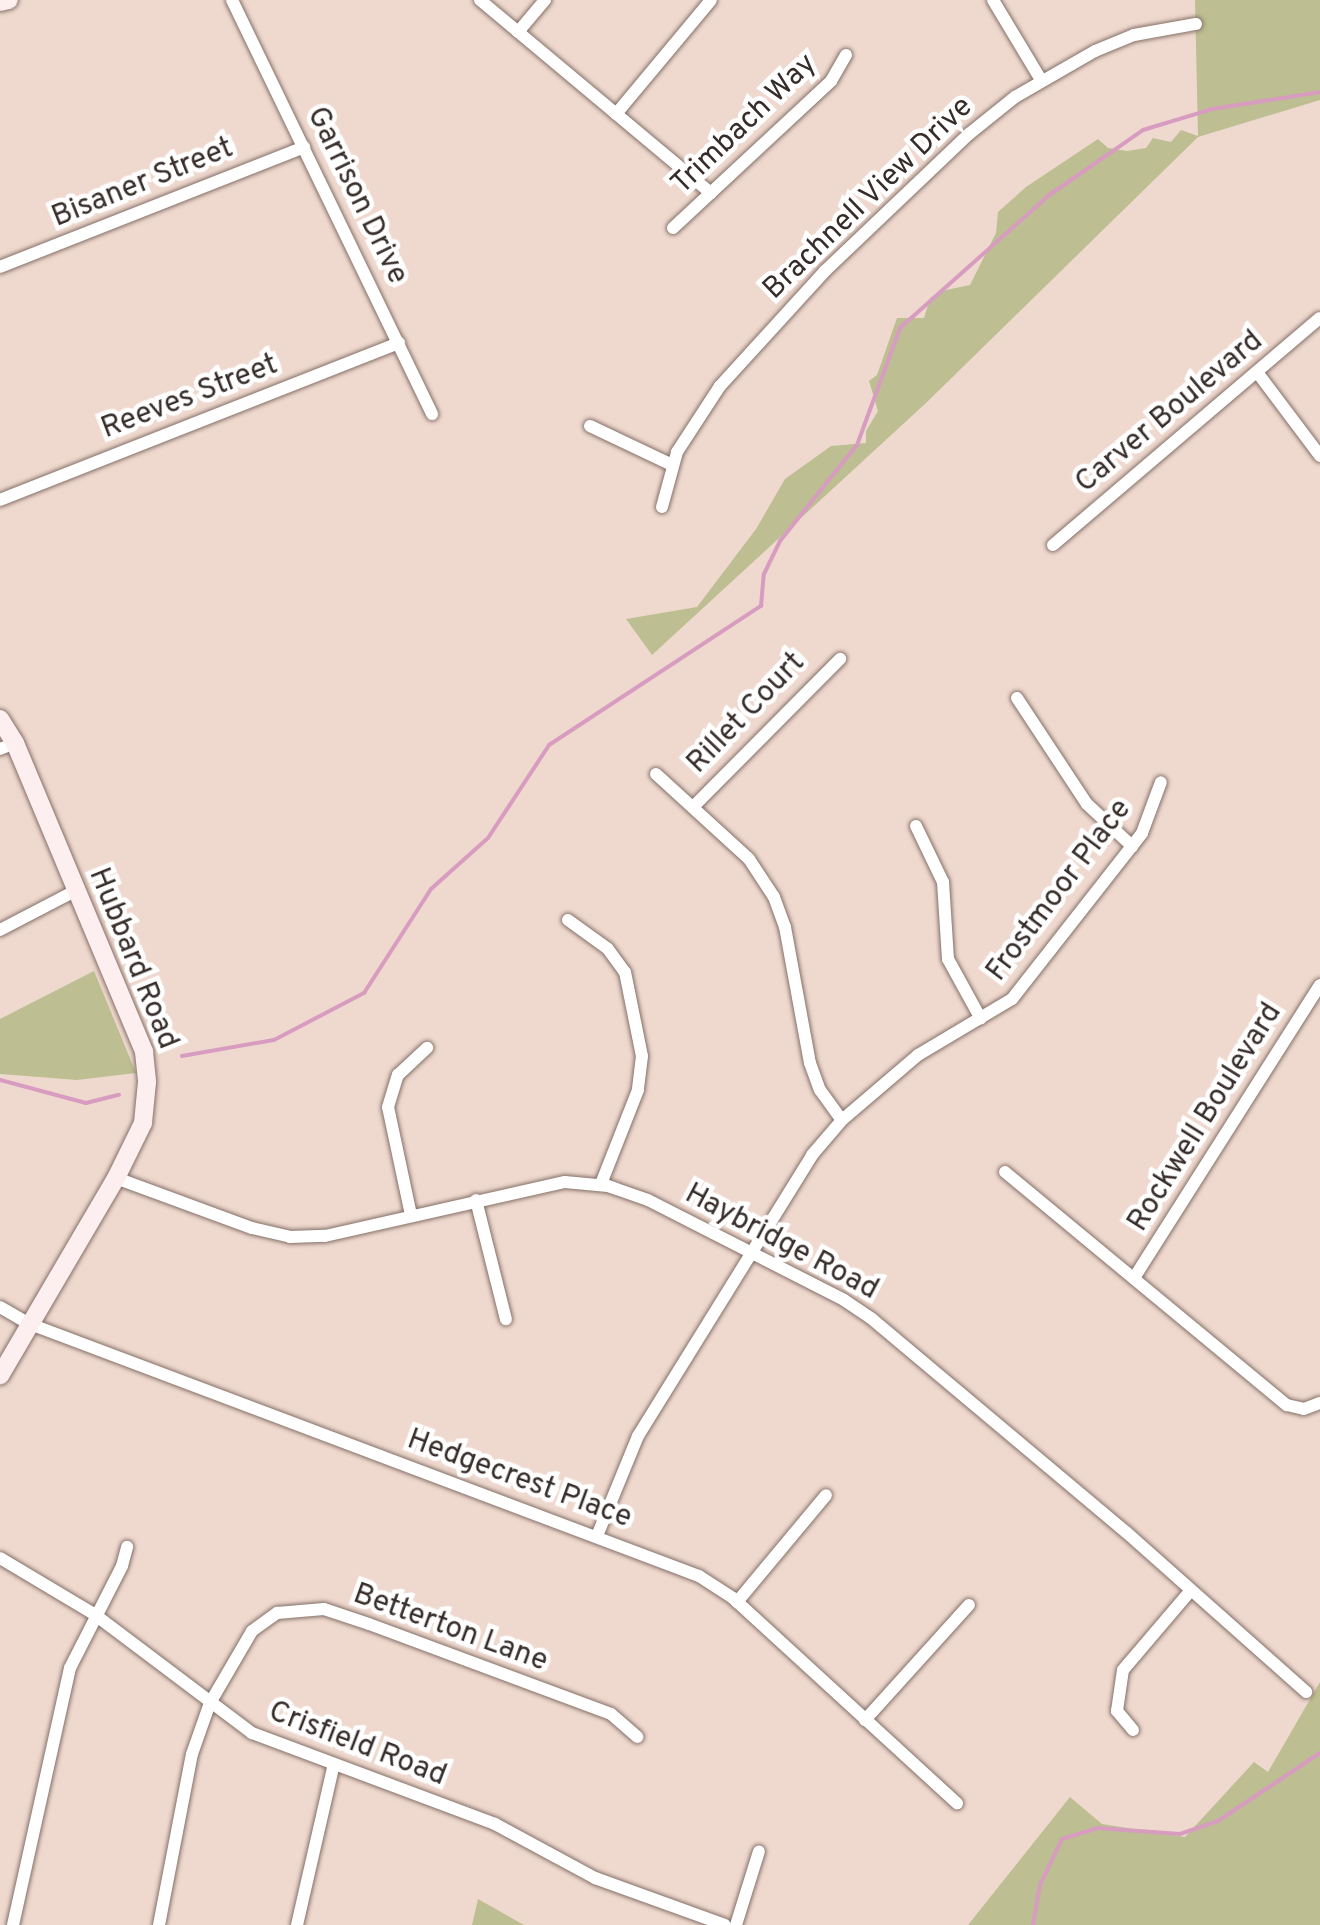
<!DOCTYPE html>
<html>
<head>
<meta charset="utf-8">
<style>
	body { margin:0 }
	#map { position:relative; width:1320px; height:1925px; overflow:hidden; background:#efd9cf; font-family:Overpass,sans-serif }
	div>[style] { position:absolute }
	.green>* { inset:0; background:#bdbe92 }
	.stream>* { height:4px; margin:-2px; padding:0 2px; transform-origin:2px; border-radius:2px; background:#d79cbf }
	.roads { filter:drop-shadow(0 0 2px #847067) drop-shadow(0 0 2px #847067) }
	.street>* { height:12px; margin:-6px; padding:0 6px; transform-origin:6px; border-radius:6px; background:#fff }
	.secondary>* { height:18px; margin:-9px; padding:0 9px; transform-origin:9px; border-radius:9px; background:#fdeeef }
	span { translate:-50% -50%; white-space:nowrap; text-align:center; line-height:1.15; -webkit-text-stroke:9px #fff; paint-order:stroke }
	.street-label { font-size:30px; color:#362d2a }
</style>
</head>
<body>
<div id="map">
	<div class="green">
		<i style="clip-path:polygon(1195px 0,1320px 0,1320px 100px,1198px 137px,926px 403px,652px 655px,626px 619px,697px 607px,756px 529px,785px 479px,831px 446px,866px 443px,866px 431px,878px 411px,869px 381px,877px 375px,897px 318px,924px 318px,930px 298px,941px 291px,970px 285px,996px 233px,998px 212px,1026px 187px,1098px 139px,1108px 148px,1127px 151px,1146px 148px,1153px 138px,1171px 142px,1181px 130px,1198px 136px)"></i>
		<i style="clip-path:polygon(94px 971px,136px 1073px,77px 1080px,0 1074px,0 1019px)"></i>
		<i style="clip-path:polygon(1320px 1682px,1320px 1925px,968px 1925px,1070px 1797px,1102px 1824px,1185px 1837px,1254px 1762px,1268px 1772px)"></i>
		<i style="clip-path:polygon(478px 1899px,524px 1925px,472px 1925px)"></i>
	</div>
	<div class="stream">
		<i style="left:182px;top:1056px;width:93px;rotate:-9.9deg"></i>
		<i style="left:274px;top:1040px;width:102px;rotate:-27.6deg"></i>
		<i style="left:364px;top:993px;width:124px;rotate:-57.2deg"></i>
		<i style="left:431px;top:889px;width:76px;rotate:-41.8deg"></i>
		<i style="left:488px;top:838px;width:111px;rotate:-56.7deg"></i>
		<i style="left:549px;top:745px;width:254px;rotate:-33.3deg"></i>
		<i style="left:761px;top:606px;width:32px;rotate:-85deg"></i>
		<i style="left:764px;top:574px;width:37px;rotate:-64deg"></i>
		<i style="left:780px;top:541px;width:123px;rotate:-51.3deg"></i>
		<i style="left:857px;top:445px;width:125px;rotate:-69.8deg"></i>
		<i style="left:900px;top:328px;width:198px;rotate:-41.7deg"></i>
		<i style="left:1048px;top:196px;width:116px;rotate:-34.8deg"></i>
		<i style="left:1143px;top:130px;width:72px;rotate:-16.9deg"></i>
		<i style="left:1212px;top:109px;width:109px;rotate:-8.9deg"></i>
		<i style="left:0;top:1080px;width:89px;rotate:15deg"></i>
		<i style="left:86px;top:1103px;width:34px;rotate:-14deg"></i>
		<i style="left:1033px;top:1925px;width:41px;rotate:-80.1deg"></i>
		<i style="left:1040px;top:1885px;width:51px;rotate:-64.4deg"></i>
		<i style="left:1062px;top:1839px;width:37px;rotate:-17deg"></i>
		<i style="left:1097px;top:1828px;width:83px;rotate:4.1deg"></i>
		<i style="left:1180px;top:1834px;width:40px;rotate:-18.9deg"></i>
		<i style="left:1218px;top:1821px;width:123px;rotate:-33.7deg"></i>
	</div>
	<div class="roads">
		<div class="street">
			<i style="left:232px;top:0;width:460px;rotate:64.2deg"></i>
			<i style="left:480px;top:0;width:301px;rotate:39.9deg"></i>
			<i style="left:993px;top:0;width:93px;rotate:59deg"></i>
			<i style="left:518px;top:32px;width:42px;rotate:-49.8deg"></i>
			<i style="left:616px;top:114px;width:148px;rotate:-50.2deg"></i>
			<i style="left:673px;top:228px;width:216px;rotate:-42.9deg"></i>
			<i style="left:831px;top:81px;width:30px;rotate:-60deg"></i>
			<i style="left:0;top:267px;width:327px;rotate:-21.5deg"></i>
			<i style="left:1257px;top:372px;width:105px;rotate:53.1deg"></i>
			<i style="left:590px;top:426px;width:91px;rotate:25.4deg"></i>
			<i style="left:0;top:500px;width:429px;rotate:-21.5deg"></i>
			<i style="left:662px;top:507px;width:57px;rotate:-74.7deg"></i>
			<i style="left:677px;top:452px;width:79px;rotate:-56.9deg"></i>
			<i style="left:720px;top:386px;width:156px;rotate:-47.6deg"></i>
			<i style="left:825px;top:271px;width:199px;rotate:-43.6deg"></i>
			<i style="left:969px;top:134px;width:59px;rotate:-38.8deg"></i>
			<i style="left:1015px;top:97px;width:92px;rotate:-29.9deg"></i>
			<i style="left:1095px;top:51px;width:42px;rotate:-22.3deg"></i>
			<i style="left:1134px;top:35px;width:63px;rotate:-10.1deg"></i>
			<i style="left:1053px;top:545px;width:350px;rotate:-40.4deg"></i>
			<i style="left:1017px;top:698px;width:127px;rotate:56.6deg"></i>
			<i style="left:1087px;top:804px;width:62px;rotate:43deg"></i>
			<i style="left:0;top:749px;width:16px;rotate:-22deg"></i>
			<i style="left:656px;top:774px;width:126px;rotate:42.4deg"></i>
			<i style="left:749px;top:859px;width:45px;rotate:56.7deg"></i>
			<i style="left:774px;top:897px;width:32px;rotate:70deg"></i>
			<i style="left:785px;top:927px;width:138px;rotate:79.6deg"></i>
			<i style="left:810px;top:1063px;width:29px;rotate:70deg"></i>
			<i style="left:820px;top:1090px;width:37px;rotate:54deg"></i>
			<i style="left:693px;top:807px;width:209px;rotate:-45.2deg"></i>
			<i style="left:916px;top:826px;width:62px;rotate:64.3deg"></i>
			<i style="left:943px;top:882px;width:77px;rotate:86.3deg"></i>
			<i style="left:948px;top:959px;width:68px;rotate:61.2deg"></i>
			<i style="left:568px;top:920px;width:49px;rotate:35.9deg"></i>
			<i style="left:608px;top:949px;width:29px;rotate:54deg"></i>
			<i style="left:625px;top:972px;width:86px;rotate:78.6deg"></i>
			<i style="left:642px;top:1056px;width:34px;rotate:97deg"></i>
			<i style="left:638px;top:1090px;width:101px;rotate:111.5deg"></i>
			<i style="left:0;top:930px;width:85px;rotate:-27.5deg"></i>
			<i style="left:1005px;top:1172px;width:366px;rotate:39.6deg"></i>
			<i style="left:1287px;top:1405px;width:17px;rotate:13deg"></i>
			<i style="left:1304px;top:1409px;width:17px;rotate:-21deg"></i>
			<i style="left:116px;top:1178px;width:145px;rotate:20.2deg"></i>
			<i style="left:252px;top:1228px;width:39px;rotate:13deg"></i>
			<i style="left:290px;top:1237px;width:35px;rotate:-2deg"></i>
			<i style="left:325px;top:1236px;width:246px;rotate:-12.7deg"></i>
			<i style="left:565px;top:1182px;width:43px;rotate:5.3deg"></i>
			<i style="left:608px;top:1186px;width:42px;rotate:19.3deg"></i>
			<i style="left:648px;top:1200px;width:220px;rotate:27deg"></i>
			<i style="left:844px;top:1300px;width:34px;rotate:34deg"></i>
			<i style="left:872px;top:1319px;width:331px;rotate:40deg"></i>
			<i style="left:1126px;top:1532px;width:241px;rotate:41.6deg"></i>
			<i style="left:476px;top:1200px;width:123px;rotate:75.9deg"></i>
			<i style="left:411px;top:1215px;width:110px;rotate:-102deg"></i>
			<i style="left:388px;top:1107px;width:34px;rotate:-73deg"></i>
			<i style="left:398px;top:1075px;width:40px;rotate:-43deg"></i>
			<i style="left:1134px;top:1278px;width:347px;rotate:-57.6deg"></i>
			<i style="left:0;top:1307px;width:34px;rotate:30deg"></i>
			<i style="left:30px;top:1324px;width:715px;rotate:20.64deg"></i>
			<i style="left:699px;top:1576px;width:40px;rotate:32.9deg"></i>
			<i style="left:733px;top:1598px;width:304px;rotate:42.5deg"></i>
			<i style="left:597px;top:1536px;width:108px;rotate:-67.7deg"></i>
			<i style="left:638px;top:1436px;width:331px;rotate:-58.2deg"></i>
			<i style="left:812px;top:1155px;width:46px;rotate:-49.4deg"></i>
			<i style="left:842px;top:1120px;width:100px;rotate:-40.5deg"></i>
			<i style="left:918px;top:1055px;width:109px;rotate:-30.8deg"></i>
			<i style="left:1012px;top:999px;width:211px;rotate:-51.9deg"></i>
			<i style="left:1142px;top:833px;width:54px;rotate:-69.6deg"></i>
			<i style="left:0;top:1558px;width:109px;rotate:30.8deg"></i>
			<i style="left:94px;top:1614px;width:198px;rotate:37deg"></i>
			<i style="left:252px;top:1733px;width:259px;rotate:20.5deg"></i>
			<i style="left:495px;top:1824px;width:114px;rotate:28.4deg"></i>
			<i style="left:595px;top:1878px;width:138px;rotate:19.9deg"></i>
			<i style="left:737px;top:1602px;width:139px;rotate:-50.2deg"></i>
			<i style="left:865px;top:1720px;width:155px;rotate:-47.9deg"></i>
			<i style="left:1133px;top:1730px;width:25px;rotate:-130deg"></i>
			<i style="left:1117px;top:1711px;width:41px;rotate:-81.7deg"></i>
			<i style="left:1123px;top:1670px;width:105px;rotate:-49.6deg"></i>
			<i style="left:13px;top:1925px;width:263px;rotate:-77.5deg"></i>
			<i style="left:70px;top:1668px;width:114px;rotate:-63deg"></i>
			<i style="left:122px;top:1566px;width:20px;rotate:-75deg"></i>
			<i style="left:159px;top:1925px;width:174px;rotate:-79.1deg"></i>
			<i style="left:192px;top:1754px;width:54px;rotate:-70.6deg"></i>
			<i style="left:210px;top:1703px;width:83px;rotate:-59.7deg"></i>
			<i style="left:252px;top:1631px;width:31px;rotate:-36deg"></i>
			<i style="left:277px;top:1613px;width:47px;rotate:-4.9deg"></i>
			<i style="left:324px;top:1609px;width:47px;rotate:18.4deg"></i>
			<i style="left:369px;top:1624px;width:258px;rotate:20.4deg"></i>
			<i style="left:611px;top:1714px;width:35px;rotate:41deg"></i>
			<i style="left:297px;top:1925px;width:165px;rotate:-77.1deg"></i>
			<i style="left:736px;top:1925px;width:77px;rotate:-72.7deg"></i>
		</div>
		<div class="secondary">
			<i style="left:0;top:2px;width:9px;rotate:-13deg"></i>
			<i style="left:0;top:719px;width:28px;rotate:58deg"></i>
			<i style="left:15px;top:743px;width:335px;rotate:67.3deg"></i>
			<i style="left:144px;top:1052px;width:30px;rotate:84deg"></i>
			<i style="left:147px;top:1082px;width:41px;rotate:95.6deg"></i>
			<i style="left:143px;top:1123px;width:61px;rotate:116.1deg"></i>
			<i style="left:116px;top:1178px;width:229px;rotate:120.4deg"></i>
		</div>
	</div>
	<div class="street-label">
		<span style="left:745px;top:125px;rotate:-44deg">Trimbach Way</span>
		<span style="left:143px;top:184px;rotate:-22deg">Bisaner Street</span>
		<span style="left:356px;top:196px;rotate:64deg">Garrison Drive</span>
		<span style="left:869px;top:199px;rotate:-44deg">Brachnell View Drive</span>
		<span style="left:190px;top:398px;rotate:-21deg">Reeves Street</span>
		<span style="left:1170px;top:413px;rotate:-40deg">Carver Boulevard</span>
		<span style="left:747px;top:714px;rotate:-46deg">Rillet Court</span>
		<span style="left:1060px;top:891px;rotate:-53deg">Frostmoor Place</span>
		<span style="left:132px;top:959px;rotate:68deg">Hubbard Road</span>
		<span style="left:1206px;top:1118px;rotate:-58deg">Rockwell Boulevard</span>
		<span style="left:781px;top:1243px;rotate:28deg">Haybridge Road</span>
		<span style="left:519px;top:1480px;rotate:20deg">Hedgecrest Place</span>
		<span style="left:450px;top:1629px;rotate:20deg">Betterton Lane</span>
		<span style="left:357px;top:1745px;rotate:21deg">Crisfield Road</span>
	</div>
</div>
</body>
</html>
